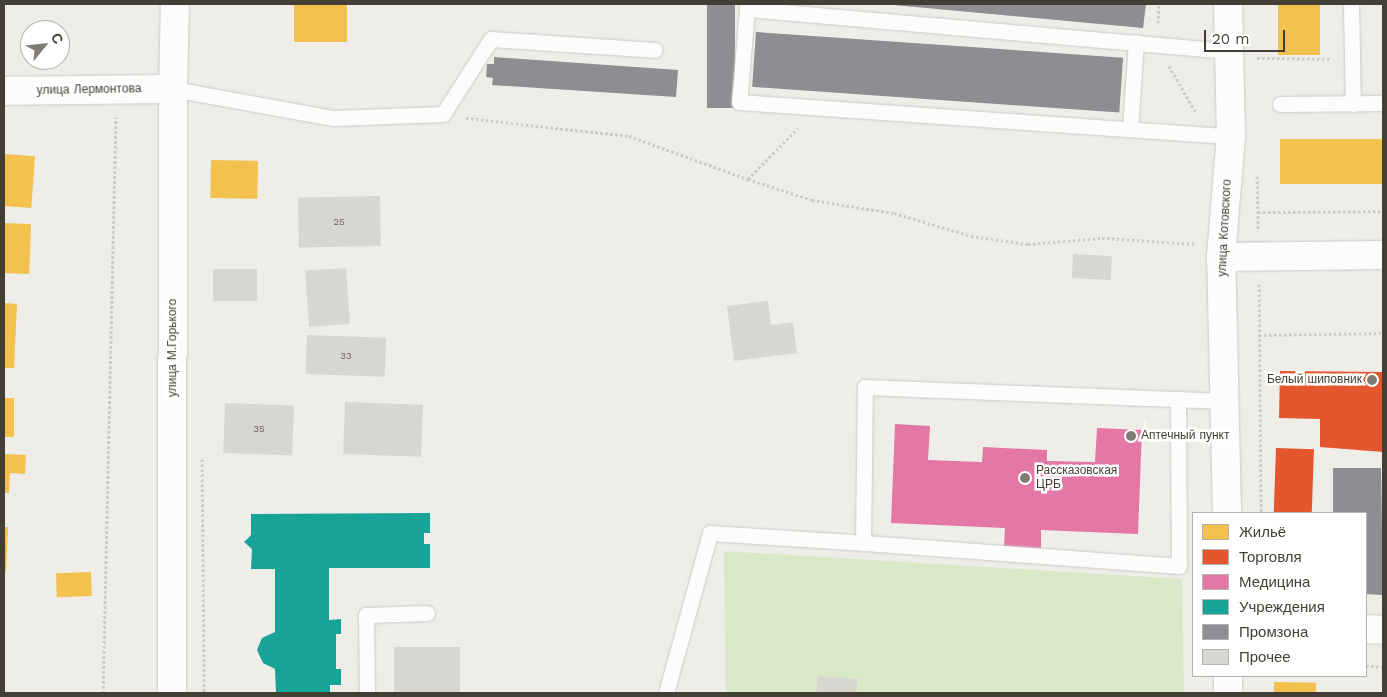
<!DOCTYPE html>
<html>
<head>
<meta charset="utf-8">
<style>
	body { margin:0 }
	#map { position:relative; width:1387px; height:697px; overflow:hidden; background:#eeede8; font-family:"Work Sans",sans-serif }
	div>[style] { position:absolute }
	.green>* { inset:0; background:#d8e9c8 }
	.homes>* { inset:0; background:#f2c14e; transform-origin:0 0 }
	.shops>* { inset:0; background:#e4572e; transform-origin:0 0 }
	.health>* { inset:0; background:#e377a8 }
	.public>* { inset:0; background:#17a398 }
	.industry>* { inset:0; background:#8d8d92; transform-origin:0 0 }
	.building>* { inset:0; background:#d8d6d0; transform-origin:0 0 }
	.path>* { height:3px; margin-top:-1.5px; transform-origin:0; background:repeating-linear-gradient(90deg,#cccbc6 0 2.5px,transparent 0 5px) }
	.roads { filter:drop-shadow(0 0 1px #cccbc5) drop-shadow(0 0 1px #cccbc5) }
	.service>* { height:15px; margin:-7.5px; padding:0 7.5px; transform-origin:7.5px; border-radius:7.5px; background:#fcfcfc }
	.minor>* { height:28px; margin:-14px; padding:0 14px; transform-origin:14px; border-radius:14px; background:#fcfcfc }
	.tertiary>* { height:28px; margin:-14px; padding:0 14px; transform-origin:14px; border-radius:14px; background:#fcfcfc }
	.dots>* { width:14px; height:14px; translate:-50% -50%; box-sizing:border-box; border:2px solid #fff; border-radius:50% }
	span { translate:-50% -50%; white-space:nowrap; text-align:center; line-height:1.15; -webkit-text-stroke:5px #fff; paint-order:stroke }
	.number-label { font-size:10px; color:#69665c }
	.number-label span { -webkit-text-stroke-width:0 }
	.street-label { font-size:12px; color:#433f34 }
	.poi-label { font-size:12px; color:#433f34 }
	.right { translate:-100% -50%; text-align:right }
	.left { translate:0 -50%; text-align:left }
	.frame { position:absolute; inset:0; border:5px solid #433f34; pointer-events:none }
	.legend { position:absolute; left:1192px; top:512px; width:175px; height:165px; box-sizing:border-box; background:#fff; border:1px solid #b4b2ae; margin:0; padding:6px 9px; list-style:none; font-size:15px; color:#433f34 }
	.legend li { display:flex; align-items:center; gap:10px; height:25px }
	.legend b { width:25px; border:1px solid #b4b2ae }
	.north { position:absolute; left:20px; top:20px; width:50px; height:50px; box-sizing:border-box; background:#fff; border:1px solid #b4b2ae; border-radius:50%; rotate:62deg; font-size:14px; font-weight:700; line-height:20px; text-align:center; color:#433f34 }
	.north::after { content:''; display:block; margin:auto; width:18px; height:22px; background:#7f7c73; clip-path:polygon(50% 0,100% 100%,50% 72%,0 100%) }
	.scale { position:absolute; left:1204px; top:30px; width:81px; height:22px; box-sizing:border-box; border:2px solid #433f34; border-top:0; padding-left:6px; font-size:15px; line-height:18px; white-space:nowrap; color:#433f34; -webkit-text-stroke:4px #fff; paint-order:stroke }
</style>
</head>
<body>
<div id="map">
	<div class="green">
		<i style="clip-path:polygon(724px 551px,1182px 579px,1184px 693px,726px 693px)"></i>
	</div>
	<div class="homes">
		<i style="left:294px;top:4px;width:53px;height:38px"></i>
		<i style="left:1278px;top:4px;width:42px;height:51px"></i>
		<i style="left:1383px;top:139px;width:45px;height:103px;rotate:90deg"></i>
		<i style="left:4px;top:154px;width:31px;height:52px;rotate:4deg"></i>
		<i style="left:211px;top:160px;width:47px;height:38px;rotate:1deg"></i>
		<i style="left:4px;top:223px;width:27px;height:50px;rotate:2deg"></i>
		<i style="clip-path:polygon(4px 303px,17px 304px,14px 368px,4px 368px)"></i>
		<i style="left:4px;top:398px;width:10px;height:39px"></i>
		<i style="clip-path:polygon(4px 454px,26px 455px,25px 474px,10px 473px,9px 493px,4px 493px)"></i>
		<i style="clip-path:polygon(4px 527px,8px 527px,6px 572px,4px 572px)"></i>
		<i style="left:91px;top:572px;width:24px;height:35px;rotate:88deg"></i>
		<i style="left:1274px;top:682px;width:42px;height:11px;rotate:1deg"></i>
	</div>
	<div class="shops">
		<i style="clip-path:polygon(1280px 371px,1383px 372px,1383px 452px,1320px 447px,1320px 419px,1279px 418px)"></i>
		<i style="left:1276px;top:448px;width:38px;height:65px;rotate:2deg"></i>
	</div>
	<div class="health">
		<i style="clip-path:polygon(895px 424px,930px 426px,928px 460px,982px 462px,983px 447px,1047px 450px,1047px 461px,1095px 462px,1097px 428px,1142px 430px,1138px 534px,1041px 530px,1041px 548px,1004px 547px,1005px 528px,891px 523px)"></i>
	</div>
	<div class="public">
		<i style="clip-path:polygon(430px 513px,430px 533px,424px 533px,424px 544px,430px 544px,430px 568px,329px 568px,329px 620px,341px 619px,341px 634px,336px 634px,336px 669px,341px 669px,341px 685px,330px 685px,330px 693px,276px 693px,275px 669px,263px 663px,257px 650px,262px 638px,275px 632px,275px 569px,251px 569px,252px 549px,244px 542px,251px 535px,251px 514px)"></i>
	</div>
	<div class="industry">
		<i style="left:707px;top:4px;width:28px;height:104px"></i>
		<i style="clip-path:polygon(883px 4px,1146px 4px,1143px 28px)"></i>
		<i style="left:756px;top:32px;width:368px;height:55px;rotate:4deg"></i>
		<i style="clip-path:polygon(494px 57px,678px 70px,676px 97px,492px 85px,493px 78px,486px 77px,487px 64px,494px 64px)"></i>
		<i style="clip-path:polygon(1333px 468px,1381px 468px,1383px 595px,1366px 594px,1366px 513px,1333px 513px)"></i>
	</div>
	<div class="building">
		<i style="left:380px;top:196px;width:50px;height:82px;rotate:89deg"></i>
		<i style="left:1073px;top:254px;width:39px;height:24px;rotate:3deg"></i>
		<i style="left:346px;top:268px;width:56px;height:41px;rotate:86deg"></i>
		<i style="left:213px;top:269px;width:44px;height:32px"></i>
		<i style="clip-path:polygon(768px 301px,771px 325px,793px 322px,797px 353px,734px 361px,727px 306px)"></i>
		<i style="left:307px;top:335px;width:79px;height:39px;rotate:2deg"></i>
		<i style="left:345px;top:402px;width:78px;height:52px;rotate:2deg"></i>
		<i style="left:225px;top:403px;width:69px;height:50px;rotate:2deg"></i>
		<i style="left:394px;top:647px;width:66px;height:46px"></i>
		<i style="clip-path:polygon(818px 676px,858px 679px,856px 693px,816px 693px)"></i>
	</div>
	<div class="path">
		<i style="left:1158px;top:23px;width:19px;rotate:-87deg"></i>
		<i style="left:1257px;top:58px;width:74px;rotate:0.8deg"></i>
		<i style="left:1169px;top:66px;width:54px;rotate:60.1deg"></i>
		<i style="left:466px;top:118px;width:164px;rotate:6.3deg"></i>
		<i style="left:629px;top:136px;width:127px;rotate:19.9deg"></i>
		<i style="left:748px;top:179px;width:71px;rotate:-45.6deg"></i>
		<i style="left:1257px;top:176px;width:54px;rotate:88.9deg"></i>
		<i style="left:748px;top:179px;width:67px;rotate:18.2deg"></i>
		<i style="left:812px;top:200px;width:83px;rotate:9deg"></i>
		<i style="left:894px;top:213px;width:80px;rotate:16.6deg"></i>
		<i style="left:971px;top:236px;width:58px;rotate:8deg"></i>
		<i style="left:1028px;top:244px;width:74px;rotate:-4.6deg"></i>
		<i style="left:1102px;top:238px;width:94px;rotate:3.7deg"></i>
		<i style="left:1258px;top:212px;width:125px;rotate:-0.5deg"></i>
		<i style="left:1259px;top:284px;width:229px;rotate:89.5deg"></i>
		<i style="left:1259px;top:335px;width:124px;rotate:-0.9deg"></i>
		<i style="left:202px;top:459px;width:234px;rotate:89.5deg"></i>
		<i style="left:1366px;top:666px;width:17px;rotate:3deg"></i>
		<i style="left:103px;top:693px;width:576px;rotate:-88.71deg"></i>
	</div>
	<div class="roads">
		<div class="service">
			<i style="left:1351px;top:4px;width:100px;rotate:88.9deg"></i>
			<i style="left:1229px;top:51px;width:484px;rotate:-175deg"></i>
			<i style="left:747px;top:9px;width:93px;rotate:94.9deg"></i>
			<i style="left:739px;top:102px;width:493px;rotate:4deg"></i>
			<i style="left:173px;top:89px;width:163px;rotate:10.3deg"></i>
			<i style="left:333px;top:118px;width:110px;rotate:-2.1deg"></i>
			<i style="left:443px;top:114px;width:89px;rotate:-57.4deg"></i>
			<i style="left:491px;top:39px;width:164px;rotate:3.8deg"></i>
			<i style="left:1280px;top:104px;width:103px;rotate:-0.6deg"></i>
			<i style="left:1130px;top:129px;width:87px;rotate:-86.1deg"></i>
			<i style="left:1178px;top:399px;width:167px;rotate:89.7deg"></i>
			<i style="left:1179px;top:566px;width:317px;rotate:-175.8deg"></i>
			<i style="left:863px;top:543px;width:156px;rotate:-89.3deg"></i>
			<i style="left:865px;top:387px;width:361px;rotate:2.2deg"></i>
			<i style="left:367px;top:693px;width:78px;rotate:-90.7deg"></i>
			<i style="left:366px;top:615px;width:61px;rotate:-1.9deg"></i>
			<i style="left:666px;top:693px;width:166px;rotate:-74.6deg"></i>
			<i style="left:710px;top:533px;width:153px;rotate:3.7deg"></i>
		</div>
		<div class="minor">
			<i style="left:1221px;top:257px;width:162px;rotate:-0.7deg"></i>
			<i style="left:1227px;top:513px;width:256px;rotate:-91.3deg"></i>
			<i style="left:1221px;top:257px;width:121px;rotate:-85.3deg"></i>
			<i style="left:1231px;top:136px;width:132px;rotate:-91.3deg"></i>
			<i style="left:1366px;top:629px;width:17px;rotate:3deg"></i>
			<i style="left:1228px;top:676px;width:17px;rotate:90deg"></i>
			<i style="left:172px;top:693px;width:604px;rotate:-89.91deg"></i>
		</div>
		<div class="tertiary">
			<i style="left:4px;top:91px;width:169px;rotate:-0.7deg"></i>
			<i style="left:173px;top:89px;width:85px;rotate:-88.7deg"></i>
		</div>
	</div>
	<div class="dots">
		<i style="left:1372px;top:380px;background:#7f7c73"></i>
		<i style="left:1131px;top:436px;background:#7f7c73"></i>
		<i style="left:1025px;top:478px;background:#7f7c73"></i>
	</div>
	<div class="number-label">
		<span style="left:339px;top:222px">25</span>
		<span style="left:346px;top:356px">33</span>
		<span style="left:259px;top:429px">35</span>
	</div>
	<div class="street-label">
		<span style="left:89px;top:90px;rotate:-1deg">улица Лермонтова</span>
		<span style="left:1225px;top:228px;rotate:-87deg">улица Котовского</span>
		<span style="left:173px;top:348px;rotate:-90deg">улица М.Горького</span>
	</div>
	<div class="poi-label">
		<span class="right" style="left:1362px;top:380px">Белый шиповник</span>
		<span class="left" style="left:1141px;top:436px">Аптечный пункт</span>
		<span class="left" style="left:1036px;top:478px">Рассказовская<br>ЦРБ</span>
	</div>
	<div class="frame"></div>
	<ul class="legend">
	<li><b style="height:14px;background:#f2c14e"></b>Жильё</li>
	<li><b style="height:14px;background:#e4572e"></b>Торговля</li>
	<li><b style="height:14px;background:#e377a8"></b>Медицина</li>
	<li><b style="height:14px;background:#17a398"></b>Учреждения</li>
	<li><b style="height:14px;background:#8d8d92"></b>Промзона</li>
	<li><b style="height:14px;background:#d8d6d0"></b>Прочее</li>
	</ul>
	<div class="north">С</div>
	<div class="scale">20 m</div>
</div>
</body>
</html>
